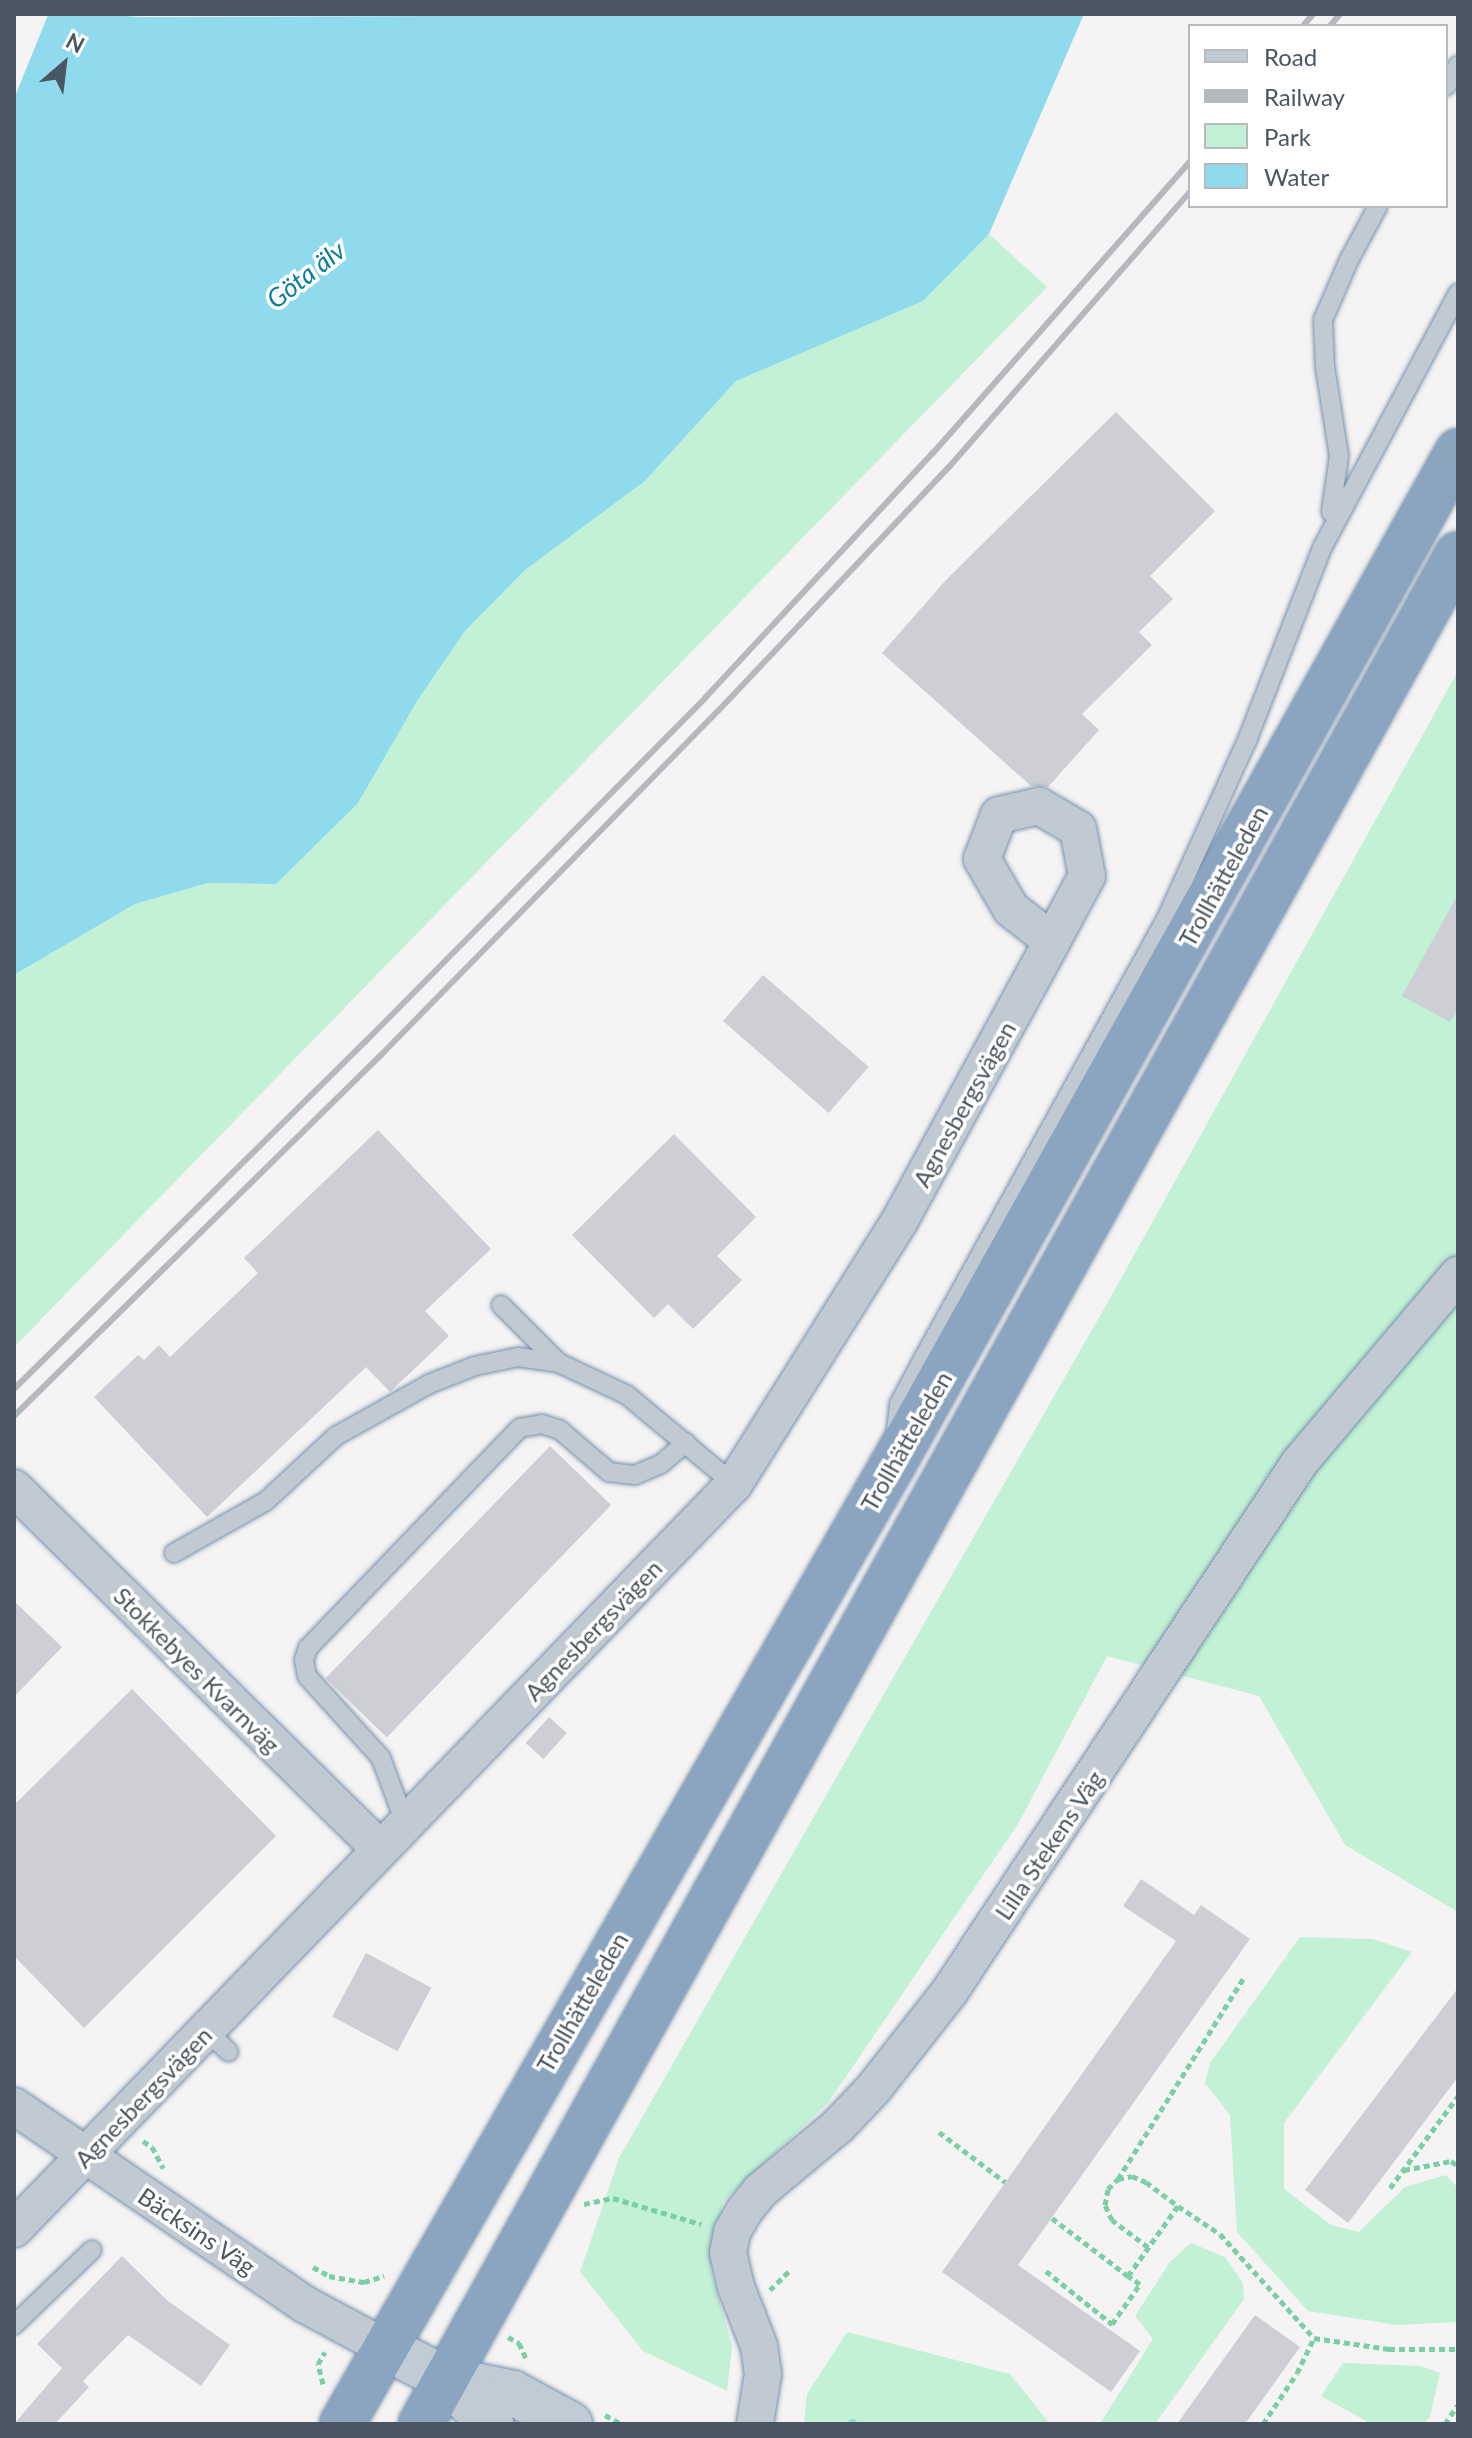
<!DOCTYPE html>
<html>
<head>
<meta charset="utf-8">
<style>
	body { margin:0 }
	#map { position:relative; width:1472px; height:2438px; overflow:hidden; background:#f5f3f3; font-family:Lato,sans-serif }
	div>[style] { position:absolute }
	.green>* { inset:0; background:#c3f1d5 }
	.water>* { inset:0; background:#90daee }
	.stream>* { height:9px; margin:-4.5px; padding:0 4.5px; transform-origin:4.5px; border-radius:4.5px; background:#90daee }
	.building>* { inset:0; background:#cdcfd5; transform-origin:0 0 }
	.path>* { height:5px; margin-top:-2.5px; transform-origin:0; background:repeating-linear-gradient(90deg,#7ad0a6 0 6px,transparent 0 10px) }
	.roads { filter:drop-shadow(0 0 2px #7690ad) drop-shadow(0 0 2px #7690ad) }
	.lane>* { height:18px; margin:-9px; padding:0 9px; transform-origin:9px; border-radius:9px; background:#c1cad2 }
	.street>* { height:36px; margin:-18px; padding:0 18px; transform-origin:18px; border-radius:18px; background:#c1cad2 }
	.secondary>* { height:44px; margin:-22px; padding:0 22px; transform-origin:22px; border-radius:22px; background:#c1cbd6 }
	.highway>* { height:44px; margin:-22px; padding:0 22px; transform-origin:22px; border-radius:22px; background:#8ba5c1 }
	.rail>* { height:6px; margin:-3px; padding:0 3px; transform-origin:3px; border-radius:3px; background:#b5b8bd }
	span { translate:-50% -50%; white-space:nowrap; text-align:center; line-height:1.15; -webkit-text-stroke:7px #fff; paint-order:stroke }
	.street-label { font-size:24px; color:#4a5661 }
	.water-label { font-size:26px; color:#0c7c9b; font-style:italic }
	.frame { position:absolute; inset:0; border:16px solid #4a5661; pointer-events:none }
	.legend { position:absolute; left:1188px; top:24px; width:260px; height:184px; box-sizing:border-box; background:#fff; border:2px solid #b7bbc0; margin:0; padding:10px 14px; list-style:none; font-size:24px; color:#4a5661 }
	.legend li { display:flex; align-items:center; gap:16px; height:40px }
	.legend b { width:40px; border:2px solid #b7bbc0 }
	.north { position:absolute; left:24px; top:24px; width:80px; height:80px; -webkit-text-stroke:6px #fff; paint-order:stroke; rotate:28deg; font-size:22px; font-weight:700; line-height:32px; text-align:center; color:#4a5661 }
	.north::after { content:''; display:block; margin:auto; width:28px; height:36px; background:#4a5661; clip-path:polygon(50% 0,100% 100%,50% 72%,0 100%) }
</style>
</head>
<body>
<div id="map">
	<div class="green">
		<i style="clip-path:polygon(989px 234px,1047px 287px,14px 1347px,14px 975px,135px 904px,208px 883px,276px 884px,417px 701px,465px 631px,525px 570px,645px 481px,736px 381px,923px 301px)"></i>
		<i style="clip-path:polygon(1458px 671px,1458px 1912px,1345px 1845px,1259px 1696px,1107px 1656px,1018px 1824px,828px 2103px,723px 2202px,711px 2270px,732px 2346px,727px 2391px,643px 2351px,580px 2272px,619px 2158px,1122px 1277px)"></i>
		<i style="clip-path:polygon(1300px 1937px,1373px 1939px,1412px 1952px,1284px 2123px,1284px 2189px,1331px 2225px,1359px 2232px,1405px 2187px,1446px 2175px,1458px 2188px,1458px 2322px,1397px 2325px,1308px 2311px,1237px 2232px,1230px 2115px,1205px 2083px,1210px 2063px)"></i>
		<i style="clip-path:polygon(1191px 2243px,1225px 2257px,1243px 2283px,1244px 2299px,1155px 2424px,1100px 2424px,1153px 2339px,1135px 2316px,1170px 2262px)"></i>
		<i style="clip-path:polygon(847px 2332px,1010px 2374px,1050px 2424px,804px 2424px,807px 2394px)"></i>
		<i style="clip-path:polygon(1343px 2363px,1421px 2366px,1440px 2373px,1430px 2417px,1423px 2424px,1372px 2424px,1321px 2396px)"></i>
	</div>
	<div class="water">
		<i style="clip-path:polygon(90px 14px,140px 17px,1084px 14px,989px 234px,923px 301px,736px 381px,645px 481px,525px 570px,465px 631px,417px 701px,358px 803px,276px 884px,208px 883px,135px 904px,14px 975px,14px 99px,48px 15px)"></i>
	</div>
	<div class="stream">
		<i style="left:852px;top:2423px;width:1px;rotate:45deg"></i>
	</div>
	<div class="building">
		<i style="clip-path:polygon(1116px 412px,1215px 511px,1150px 576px,1173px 599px,1139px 632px,1152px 645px,1082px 714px,1099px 730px,1048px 787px,1031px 786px,882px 653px,946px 580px)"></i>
		<i style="clip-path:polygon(1458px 894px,1458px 1008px,1450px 1022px,1402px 996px)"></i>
		<i style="left:763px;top:975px;width:140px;height:61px;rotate:41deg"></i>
		<i style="clip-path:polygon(378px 1130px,491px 1249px,425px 1311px,449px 1336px,390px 1392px,366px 1367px,207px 1517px,94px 1397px,138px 1355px,144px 1360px,159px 1345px,170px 1357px,258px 1273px,244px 1258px)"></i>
		<i style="clip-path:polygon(674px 1134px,756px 1217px,717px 1256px,742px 1280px,693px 1329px,668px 1304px,654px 1318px,572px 1235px)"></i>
		<i style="left:550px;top:1446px;width:85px;height:323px;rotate:44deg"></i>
		<i style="clip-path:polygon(14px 1601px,62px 1647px,14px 1697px)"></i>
		<i style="clip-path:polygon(132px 1689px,276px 1836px,84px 2028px,14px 1956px,14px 1805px)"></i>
		<i style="left:549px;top:1717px;width:24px;height:35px;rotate:42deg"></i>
		<i style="clip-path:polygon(1141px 1879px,1194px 1915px,1201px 1905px,1250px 1939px,1018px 2265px,1140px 2351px,1111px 2392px,942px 2272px,1176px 1941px,1123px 1906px)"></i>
		<i style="left:366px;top:1953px;width:74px;height:72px;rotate:28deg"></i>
		<i style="clip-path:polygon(1458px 1988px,1458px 2077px,1348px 2223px,1305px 2190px)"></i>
		<i style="clip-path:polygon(122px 2256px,168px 2301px,230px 2345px,201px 2386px,128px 2335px,83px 2381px,89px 2387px,55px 2424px,14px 2424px,62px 2368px,37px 2344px)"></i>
		<i style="clip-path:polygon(1255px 2315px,1300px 2347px,1245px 2424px,1177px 2424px)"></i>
	</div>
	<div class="path">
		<i style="left:939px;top:2132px;width:83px;rotate:37.1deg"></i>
		<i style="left:143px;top:2141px;width:11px;rotate:34deg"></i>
		<i style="left:152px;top:2147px;width:24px;rotate:62deg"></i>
		<i style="left:1404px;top:2170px;width:48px;rotate:-10.8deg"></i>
		<i style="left:1451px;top:2161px;width:9px;rotate:36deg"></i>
		<i style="left:1118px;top:2179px;width:236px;rotate:-58deg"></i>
		<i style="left:1390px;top:2188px;width:114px;rotate:-53.5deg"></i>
		<i style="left:584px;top:2204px;width:30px;rotate:-12deg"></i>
		<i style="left:613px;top:2198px;width:92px;rotate:16.5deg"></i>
		<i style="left:1052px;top:2218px;width:96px;rotate:37.3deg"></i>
		<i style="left:1128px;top:2276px;width:86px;rotate:-54.5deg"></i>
		<i style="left:1178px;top:2206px;width:50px;rotate:33.7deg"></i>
		<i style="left:1220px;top:2234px;width:140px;rotate:47.9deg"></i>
		<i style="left:1314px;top:2338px;width:76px;rotate:8.3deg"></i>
		<i style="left:1389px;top:2349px;width:69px"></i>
		<i style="left:1148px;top:2247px;width:45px;rotate:-143.1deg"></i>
		<i style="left:1112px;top:2220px;width:17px;rotate:-115deg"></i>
		<i style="left:1105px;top:2205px;width:16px;rotate:-79deg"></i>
		<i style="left:1108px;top:2189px;width:14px;rotate:-45deg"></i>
		<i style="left:1118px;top:2179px;width:14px;rotate:-12deg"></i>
		<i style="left:1132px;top:2176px;width:15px;rotate:23deg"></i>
		<i style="left:1146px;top:2182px;width:40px;rotate:37deg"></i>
		<i style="left:313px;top:2267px;width:18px;rotate:29deg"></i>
		<i style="left:329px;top:2276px;width:36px;rotate:10deg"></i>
		<i style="left:364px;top:2282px;width:21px;rotate:-17deg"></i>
		<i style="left:1046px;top:2271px;width:85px;rotate:38.8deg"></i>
		<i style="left:1112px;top:2324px;width:49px;rotate:-55deg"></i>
		<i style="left:1140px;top:2284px;width:14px;rotate:-146deg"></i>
		<i style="left:770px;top:2290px;width:27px;rotate:-45deg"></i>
		<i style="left:508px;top:2337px;width:13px;rotate:29deg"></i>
		<i style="left:519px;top:2343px;width:17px;rotate:66deg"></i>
		<i style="left:323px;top:2384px;width:21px;rotate:-104deg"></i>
		<i style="left:318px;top:2364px;width:14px;rotate:-60deg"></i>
		<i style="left:605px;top:2415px;width:18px;rotate:29deg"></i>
		<i style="left:1263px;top:2424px;width:61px;rotate:-56.3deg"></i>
		<i style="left:1297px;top:2373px;width:39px;rotate:-64deg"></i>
		<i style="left:1445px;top:2424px;width:23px;rotate:-56deg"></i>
	</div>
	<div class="roads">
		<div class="lane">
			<i style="left:1446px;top:86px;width:24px;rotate:-60deg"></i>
			<i style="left:1331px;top:512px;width:57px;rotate:-81.9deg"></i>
			<i style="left:1339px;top:456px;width:90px;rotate:-98.9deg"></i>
			<i style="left:1325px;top:367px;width:47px;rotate:-92.4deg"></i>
			<i style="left:1323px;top:320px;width:65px;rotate:-66.6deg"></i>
			<i style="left:1349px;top:260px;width:61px;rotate:-61.8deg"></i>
			<i style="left:501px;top:1305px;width:82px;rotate:45deg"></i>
			<i style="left:896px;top:1432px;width:28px;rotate:-84deg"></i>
			<i style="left:899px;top:1404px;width:51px;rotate:-61.9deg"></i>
			<i style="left:923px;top:1359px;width:503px;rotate:-61.09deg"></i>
			<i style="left:1166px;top:919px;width:199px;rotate:-65.6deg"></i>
			<i style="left:1248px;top:738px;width:204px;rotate:-68.7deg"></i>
			<i style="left:1322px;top:548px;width:289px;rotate:-61.9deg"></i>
			<i style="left:174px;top:1553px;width:106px;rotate:-29.5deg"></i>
			<i style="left:266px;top:1501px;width:96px;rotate:-42.9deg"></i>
			<i style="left:336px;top:1436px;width:107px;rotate:-29.2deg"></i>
			<i style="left:429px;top:1384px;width:49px;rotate:-21.4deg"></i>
			<i style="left:475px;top:1366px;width:44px;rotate:-11.8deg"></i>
			<i style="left:518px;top:1357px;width:41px;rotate:8.3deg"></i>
			<i style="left:559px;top:1363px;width:75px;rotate:25.2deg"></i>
			<i style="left:627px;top:1395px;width:139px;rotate:39.8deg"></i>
			<i style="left:406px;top:1825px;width:72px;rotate:-110.5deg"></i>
			<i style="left:381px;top:1758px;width:110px;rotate:-132.1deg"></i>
			<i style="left:307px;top:1676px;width:16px;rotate:-101deg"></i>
			<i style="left:304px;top:1660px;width:13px;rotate:-72deg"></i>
			<i style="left:308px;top:1648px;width:306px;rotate:-46.1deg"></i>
			<i style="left:520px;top:1428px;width:22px;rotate:-10deg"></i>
			<i style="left:542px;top:1424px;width:19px;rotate:18deg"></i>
			<i style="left:560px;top:1430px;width:65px;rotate:40.6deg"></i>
			<i style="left:609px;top:1472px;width:26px;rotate:7deg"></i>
			<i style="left:635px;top:1475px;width:28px;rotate:-23deg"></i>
			<i style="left:661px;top:1464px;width:33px;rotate:-41deg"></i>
			<i style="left:207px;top:2031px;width:30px;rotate:44deg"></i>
			<i style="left:14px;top:2325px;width:108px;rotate:-43.9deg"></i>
		</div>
		<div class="street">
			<i style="left:14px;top:1488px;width:515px;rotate:44.61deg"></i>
			<i style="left:14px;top:2106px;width:351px;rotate:34.3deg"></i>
			<i style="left:304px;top:2304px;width:93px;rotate:28.2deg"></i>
			<i style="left:14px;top:2229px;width:1036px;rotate:-45.98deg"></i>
			<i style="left:734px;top:1484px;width:310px;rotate:-57.8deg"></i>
			<i style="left:899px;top:1222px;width:320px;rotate:-61.4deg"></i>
			<i style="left:1052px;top:941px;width:52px;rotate:-142deg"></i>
			<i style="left:1011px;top:909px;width:58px;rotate:-120.1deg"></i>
			<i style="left:982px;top:859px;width:47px;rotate:-68.9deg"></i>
			<i style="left:999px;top:815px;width:41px;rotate:-12.7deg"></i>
			<i style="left:1039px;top:806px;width:45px;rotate:30.5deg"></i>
			<i style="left:1078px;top:829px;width:48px;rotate:79.2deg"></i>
			<i style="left:1087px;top:876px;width:74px;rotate:118.3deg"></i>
			<i style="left:755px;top:2424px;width:51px;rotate:-80.9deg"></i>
			<i style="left:763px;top:2374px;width:28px;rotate:-98deg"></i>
			<i style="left:759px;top:2346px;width:63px;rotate:-111.3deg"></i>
			<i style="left:736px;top:2287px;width:35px;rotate:-103deg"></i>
			<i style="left:728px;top:2253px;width:21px;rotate:-79deg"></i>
			<i style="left:732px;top:2232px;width:24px;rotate:-60deg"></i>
			<i style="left:744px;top:2211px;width:26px;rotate:-51deg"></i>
			<i style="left:760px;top:2191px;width:102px;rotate:-39.8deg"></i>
			<i style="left:838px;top:2126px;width:52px;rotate:-46.5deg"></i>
			<i style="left:874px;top:2088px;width:123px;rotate:-51.9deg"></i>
			<i style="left:950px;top:1991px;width:634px;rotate:-56.51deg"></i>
			<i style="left:1300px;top:1462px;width:245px;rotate:-49.8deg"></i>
		</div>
		<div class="secondary">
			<i style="left:386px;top:2348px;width:68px;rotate:27.3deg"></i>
			<i style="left:446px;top:2379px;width:68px;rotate:11.8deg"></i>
			<i style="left:513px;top:2393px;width:65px;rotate:28.5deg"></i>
			<i style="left:446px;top:2379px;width:64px;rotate:45deg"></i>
		</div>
		<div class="highway">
			<i style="left:342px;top:2424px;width:1105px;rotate:-60.14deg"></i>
			<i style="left:892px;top:1466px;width:1162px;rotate:-60.85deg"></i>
			<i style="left:421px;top:2424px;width:2138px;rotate:-60.99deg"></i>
		</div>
	</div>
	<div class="rail">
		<i style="left:1303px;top:26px;width:16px;rotate:-50deg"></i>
		<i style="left:1330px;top:26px;width:16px;rotate:-50deg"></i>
		<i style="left:14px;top:1389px;width:494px;rotate:-44.7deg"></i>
		<i style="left:365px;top:1042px;width:484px;rotate:-45.3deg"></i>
		<i style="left:705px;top:698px;width:335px;rotate:-47.1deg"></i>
		<i style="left:933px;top:453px;width:389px;rotate:-48.6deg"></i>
		<i style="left:14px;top:1416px;width:512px;rotate:-44.53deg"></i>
		<i style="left:379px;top:1057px;width:486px;rotate:-45.6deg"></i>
		<i style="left:719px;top:710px;width:335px;rotate:-46.6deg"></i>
		<i style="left:949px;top:467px;width:366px;rotate:-48.8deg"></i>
	</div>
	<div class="street-label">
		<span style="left:1223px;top:876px;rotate:-61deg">Trollhätteleden</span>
		<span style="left:964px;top:1104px;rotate:-61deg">Agnesbergsvägen</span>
		<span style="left:906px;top:1441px;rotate:-60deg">Trollhätteleden</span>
		<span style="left:593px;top:1630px;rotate:-46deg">Agnesbergsvägen</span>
		<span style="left:197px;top:1670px;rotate:45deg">Stokkebyes Kvarnväg</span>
		<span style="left:1049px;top:1845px;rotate:-56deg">Lilla Stekens Väg</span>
		<span style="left:582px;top:2002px;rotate:-60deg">Trollhätteleden</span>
		<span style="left:143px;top:2097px;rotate:-46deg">Agnesbergsvägen</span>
		<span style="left:197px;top:2231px;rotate:34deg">Bäcksins Väg</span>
	</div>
	<div class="water-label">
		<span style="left:306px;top:275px;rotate:-38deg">Göta älv</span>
	</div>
	<div class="frame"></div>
	<ul class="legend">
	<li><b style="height:10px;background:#c1cbd6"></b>Road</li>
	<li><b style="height:10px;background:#b5b8bd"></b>Railway</li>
	<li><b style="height:22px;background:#c3f1d5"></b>Park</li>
	<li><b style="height:22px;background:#90daee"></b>Water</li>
	</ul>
	<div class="north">N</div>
</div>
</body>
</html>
